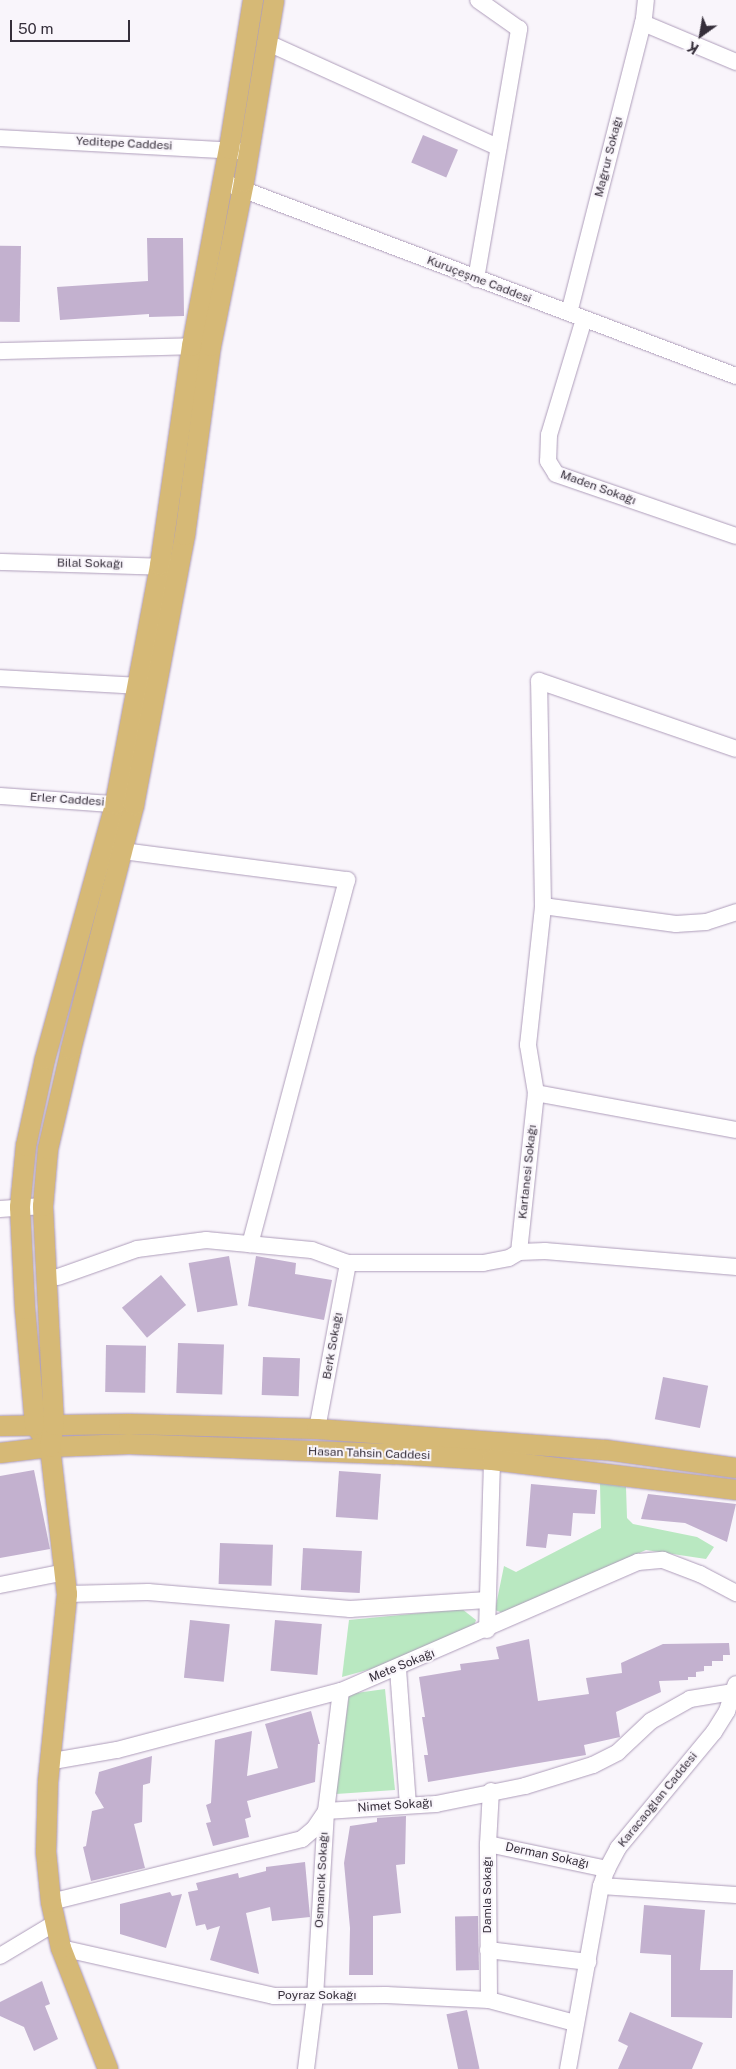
<!DOCTYPE html>
<html>
<head>
<meta charset="utf-8">
<style>
	body { margin:0 }
	#map { position:relative; width:736px; height:2069px; overflow:hidden; background:#f9f5fb; font-family:"Public Sans",sans-serif }
	div>[style] { position:absolute }
	.green>* { inset:0; background:#b9e8c1 }
	.building>* { inset:0; background:#c3b1cf; transform-origin:0 0 }
	.roads { filter:drop-shadow(0 0 1px #ae9dba) drop-shadow(0 0 1px #ae9dba) }
	.minor>* { height:16px; margin:-8px; padding:0 8px; transform-origin:8px; border-radius:8px; background:#fff }
	.major>* { height:20px; margin:-10px; padding:0 10px; transform-origin:10px; border-radius:10px; background:#d6b976 }
	span { translate:-50% -50%; white-space:nowrap; text-align:center; line-height:1.15; -webkit-text-stroke:4px #f9f5fb; paint-order:stroke }
	.street-label { font-size:12px; color:#352e3a }
	.north { position:absolute; left:676px; top:10px; width:50px; height:50px; -webkit-text-stroke:4px #f9f5fb; paint-order:stroke; rotate:212deg; font-size:14px; font-weight:700; line-height:20px; text-align:center; color:#352e3a }
	.north::after { content:''; display:block; margin:auto; width:18px; height:22px; background:#352e3a; clip-path:polygon(50% 0,100% 100%,50% 72%,0 100%) }
	.scale { position:absolute; left:10px; top:20px; width:120px; height:22px; box-sizing:border-box; border:2px solid #352e3a; border-top:0; padding-left:6px; font-size:15px; line-height:18px; white-space:nowrap; color:#352e3a; -webkit-text-stroke:4px #f9f5fb; paint-order:stroke }
</style>
</head>
<body>
<div id="map">
	<div class="green">
		<i style="clip-path:polygon(600px 1483px,626px 1487px,627px 1518px,633px 1524px,697px 1537px,714px 1547px,706px 1559px,646px 1550px,503px 1613px,495px 1610px,504px 1566px,516px 1572px,601px 1528px)"></i>
		<i style="clip-path:polygon(462px 1609px,476px 1620px,474px 1626px,396px 1662px,342px 1677px,349px 1620px)"></i>
		<i style="clip-path:polygon(385px 1689px,395px 1790px,336px 1794px,349px 1694px)"></i>
	</div>
	<div class="building">
		<i style="left:423px;top:135px;width:38px;height:30px;rotate:23deg"></i>
		<i style="clip-path:polygon(147px 238px,183px 238px,184px 316px,149px 317px,149px 314px,60px 320px,57px 287px,148px 281px)"></i>
		<i style="left:21px;top:246px;width:76px;height:21px;rotate:91deg"></i>
		<i style="left:229px;top:1256px;width:50px;height:41px;rotate:80deg"></i>
		<i style="clip-path:polygon(256px 1256px,296px 1263px,295px 1274px,332px 1280px,324px 1320px,248px 1306px)"></i>
		<i style="left:161px;top:1275px;width:39px;height:51px;rotate:50deg"></i>
		<i style="left:178px;top:1343px;width:46px;height:50px;rotate:2deg"></i>
		<i style="left:106px;top:1345px;width:40px;height:47px;rotate:1deg"></i>
		<i style="left:263px;top:1357px;width:37px;height:38px;rotate:2deg"></i>
		<i style="left:663px;top:1377px;width:46px;height:43px;rotate:11deg"></i>
		<i style="clip-path:polygon(34px 1470px,50px 1549px,0 1558px,0 1476px)"></i>
		<i style="left:339px;top:1471px;width:42px;height:46px;rotate:4deg"></i>
		<i style="clip-path:polygon(531px 1484px,597px 1490px,595px 1514px,573px 1513px,571px 1536px,548px 1534px,546px 1548px,526px 1546px)"></i>
		<i style="clip-path:polygon(648px 1494px,736px 1504px,727px 1542px,685px 1523px,641px 1519px)"></i>
		<i style="left:220px;top:1543px;width:53px;height:41px;rotate:2deg"></i>
		<i style="left:303px;top:1548px;width:59px;height:42px;rotate:3deg"></i>
		<i style="left:190px;top:1620px;width:40px;height:58px;rotate:6deg"></i>
		<i style="left:275px;top:1620px;width:47px;height:51px;rotate:5deg"></i>
		<i style="clip-path:polygon(529px 1639px,538px 1701px,589px 1694px,586px 1678px,622px 1673px,621px 1663px,663px 1644px,729px 1643px,730px 1655px,723px 1655px,723px 1661px,712px 1661px,712px 1666px,704px 1666px,704px 1671px,696px 1672px,696px 1677px,688px 1677px,688px 1680px,659px 1681px,661px 1692px,616px 1712px,620px 1737px,584px 1745px,586px 1755px,428px 1782px,424px 1755px,428px 1755px,422px 1717px,425px 1717px,419px 1677px,461px 1670px,460px 1664px,499px 1659px,496px 1647px)"></i>
		<i style="clip-path:polygon(311px 1711px,320px 1744px,318px 1744px,315px 1782px,247px 1801px,251px 1817px,245px 1819px,249px 1837px,213px 1846px,206px 1823px,211px 1822px,206px 1805px,211px 1803px,215px 1740px,252px 1731px,247px 1776px,278px 1768px,265px 1724px)"></i>
		<i style="clip-path:polygon(152px 1756px,150px 1783px,143px 1785px,142px 1822px,134px 1824px,145px 1868px,91px 1881px,83px 1847px,86px 1846px,92px 1811px,104px 1808px,95px 1793px,99px 1772px)"></i>
		<i style="clip-path:polygon(406px 1816px,405px 1864px,396px 1865px,401px 1913px,373px 1916px,373px 1975px,349px 1975px,350px 1928px,344px 1863px,350px 1826px,377px 1822px,377px 1818px)"></i>
		<i style="clip-path:polygon(305px 1862px,310px 1917px,272px 1921px,270px 1907px,246px 1913px,259px 1974px,210px 1960px,220px 1926px,207px 1930px,205px 1924px,196px 1926px,188px 1892px,198px 1890px,196px 1883px,238px 1873px,239px 1878px,266px 1871px,266px 1867px)"></i>
		<i style="clip-path:polygon(170px 1892px,172px 1896px,182px 1894px,166px 1948px,120px 1934px,120px 1904px)"></i>
		<i style="clip-path:polygon(644px 1905px,705px 1910px,700px 1970px,733px 1970px,732px 2018px,671px 2017px,671px 1955px,640px 1953px)"></i>
		<i style="left:478px;top:1916px;width:54px;height:23px;rotate:89deg"></i>
		<i style="clip-path:polygon(42px 1981px,50px 2004px,45px 2006px,58px 2039px,34px 2051px,24px 2027px,0 2016px,0 2002px)"></i>
		<i style="left:467px;top:2010px;width:60px;height:21px;rotate:78deg"></i>
		<i style="clip-path:polygon(630px 2012px,703px 2043px,692px 2069px,618px 2069px,628px 2046px,618px 2041px)"></i>
	</div>
	<div class="roads">
		<div class="minor">
			<i style="left:643px;top:23px;width:101px;rotate:22.8deg"></i>
			<i style="left:266px;top:42px;width:255px;rotate:24.4deg"></i>
			<i style="left:0;top:138px;width:240px;rotate:3.1deg"></i>
			<i style="left:231px;top:185px;width:540px;rotate:20.72deg"></i>
			<i style="left:476px;top:279px;width:254px;rotate:-80.2deg"></i>
			<i style="left:519px;top:29px;width:50px;rotate:-144.7deg"></i>
			<i style="left:569px;top:313px;width:304px;rotate:-75.7deg"></i>
			<i style="left:644px;top:18px;width:18px;rotate:-84deg"></i>
			<i style="left:584px;top:319px;width:121px;rotate:106.8deg"></i>
			<i style="left:549px;top:435px;width:26px;rotate:92deg"></i>
			<i style="left:548px;top:461px;width:15px;rotate:58deg"></i>
			<i style="left:556px;top:474px;width:190px;rotate:19deg"></i>
			<i style="left:0;top:351px;width:203px;rotate:-1.4deg"></i>
			<i style="left:0;top:562px;width:170px;rotate:1.7deg"></i>
			<i style="left:0;top:678px;width:137px;rotate:3.3deg"></i>
			<i style="left:0;top:796px;width:127px;rotate:4.1deg"></i>
			<i style="left:123px;top:851px;width:226px;rotate:7.4deg"></i>
			<i style="left:347px;top:880px;width:377px;rotate:104.9deg"></i>
			<i style="left:543px;top:906px;width:134px;rotate:7.7deg"></i>
			<i style="left:676px;top:924px;width:30px;rotate:-4deg"></i>
			<i style="left:706px;top:922px;width:32px;rotate:-18deg"></i>
			<i style="left:536px;top:1093px;width:203px;rotate:10.5deg"></i>
			<i style="left:0;top:1209px;width:43px;rotate:-4deg"></i>
			<i style="left:519px;top:1252px;width:160px;rotate:-83.9deg"></i>
			<i style="left:536px;top:1093px;width:49px;rotate:-99.5deg"></i>
			<i style="left:528px;top:1045px;width:140px;rotate:-83.8deg"></i>
			<i style="left:543px;top:906px;width:225px;rotate:-91deg"></i>
			<i style="left:539px;top:681px;width:208px;rotate:19deg"></i>
			<i style="left:58px;top:1277px;width:84px;rotate:-19.5deg"></i>
			<i style="left:137px;top:1249px;width:70px;rotate:-7.4deg"></i>
			<i style="left:206px;top:1240px;width:106px;rotate:5.4deg"></i>
			<i style="left:312px;top:1250px;width:38px;rotate:20deg"></i>
			<i style="left:348px;top:1263px;width:135px"></i>
			<i style="left:483px;top:1263px;width:26px;rotate:-11deg"></i>
			<i style="left:509px;top:1258px;width:12px;rotate:-31deg"></i>
			<i style="left:519px;top:1252px;width:26px;rotate:-2deg"></i>
			<i style="left:545px;top:1251px;width:192px;rotate:4.8deg"></i>
			<i style="left:317px;top:1429px;width:169px;rotate:-79.4deg"></i>
			<i style="left:0;top:1585px;width:66px;rotate:-11.3deg"></i>
			<i style="left:67px;top:1594px;width:81px;rotate:-1.4deg"></i>
			<i style="left:148px;top:1592px;width:203px;rotate:4.8deg"></i>
			<i style="left:350px;top:1609px;width:137px;rotate:-3.8deg"></i>
			<i style="left:487px;top:1630px;width:170px;rotate:-88.3deg"></i>
			<i style="left:398px;top:1669px;width:135px;rotate:85.8deg"></i>
			<i style="left:53px;top:1761px;width:65px;rotate:-9.8deg"></i>
			<i style="left:117px;top:1750px;width:232px;rotate:-14.8deg"></i>
			<i style="left:341px;top:1691px;width:324px;rotate:-23.5deg"></i>
			<i style="left:638px;top:1562px;width:25px;rotate:-5deg"></i>
			<i style="left:663px;top:1560px;width:40px;rotate:21deg"></i>
			<i style="left:700px;top:1574px;width:41px;rotate:27.8deg"></i>
			<i style="left:488px;top:1844px;width:122px;rotate:11.9deg"></i>
			<i style="left:601px;top:1886px;width:135px;rotate:3.8deg"></i>
			<i style="left:51px;top:1902px;width:259px;rotate:-14.1deg"></i>
			<i style="left:302px;top:1839px;width:16px;rotate:-40deg"></i>
			<i style="left:314px;top:1829px;width:22px;rotate:-56deg"></i>
			<i style="left:326px;top:1811px;width:110px;rotate:-3.6deg"></i>
			<i style="left:436px;top:1804px;width:91px;rotate:-11.4deg"></i>
			<i style="left:525px;top:1786px;width:71px;rotate:-17.2deg"></i>
			<i style="left:593px;top:1765px;width:28px;rotate:-27deg"></i>
			<i style="left:618px;top:1752px;width:45px;rotate:-43.2deg"></i>
			<i style="left:651px;top:1721px;width:45px;rotate:-29.4deg"></i>
			<i style="left:690px;top:1699px;width:44px;rotate:-9.2deg"></i>
			<i style="left:61px;top:1948px;width:218px;rotate:12.7deg"></i>
			<i style="left:274px;top:1996px;width:112px;rotate:-0.5deg"></i>
			<i style="left:386px;top:1995px;width:103px;rotate:2.8deg"></i>
			<i style="left:489px;top:2000px;width:89px;rotate:15deg"></i>
			<i style="left:488px;top:1950px;width:101px;rotate:6.8deg"></i>
			<i style="left:0;top:1956px;width:64px;rotate:-31deg"></i>
			<i style="left:489px;top:2000px;width:156px;rotate:-90.4deg"></i>
			<i style="left:488px;top:1844px;width:53px;rotate:-86.8deg"></i>
			<i style="left:306px;top:2069px;width:73px;rotate:-82.9deg"></i>
			<i style="left:315px;top:1997px;width:186px;rotate:-86.6deg"></i>
			<i style="left:326px;top:1811px;width:121px;rotate:-82.9deg"></i>
			<i style="left:568px;top:2069px;width:186px;rotate:-79.8deg"></i>
			<i style="left:601px;top:1886px;width:18px;rotate:-71deg"></i>
			<i style="left:607px;top:1869px;width:24px;rotate:-62deg"></i>
			<i style="left:618px;top:1848px;width:151px;rotate:-50.4deg"></i>
			<i style="left:714px;top:1732px;width:25px;rotate:-58deg"></i>
			<i style="left:727px;top:1711px;width:28px;rotate:-72deg"></i>
		</div>
		<div class="major">
			<i style="left:0;top:1426px;width:129px;rotate:-0.9deg"></i>
			<i style="left:129px;top:1424px;width:188px;rotate:1.5deg"></i>
			<i style="left:317px;top:1429px;width:290px;rotate:4.2deg"></i>
			<i style="left:606px;top:1450px;width:131px;rotate:7.9deg"></i>
			<i style="left:50px;top:1447px;width:27px;rotate:-124deg"></i>
			<i style="left:35px;top:1425px;width:116px;rotate:-94.9deg"></i>
			<i style="left:25px;top:1309px;width:102px;rotate:-92.8deg"></i>
			<i style="left:20px;top:1207px;width:61px;rotate:-84.4deg"></i>
			<i style="left:26px;top:1146px;width:89px;rotate:-77.7deg"></i>
			<i style="left:45px;top:1059px;width:264px;rotate:-74.6deg"></i>
			<i style="left:115px;top:804px;width:243px;rotate:-79.3deg"></i>
			<i style="left:160px;top:565px;width:221px;rotate:-81.7deg"></i>
			<i style="left:192px;top:346px;width:200px;rotate:-79.4deg"></i>
			<i style="left:229px;top:149px;width:151px;rotate:-80.8deg"></i>
			<i style="left:0;top:1453px;width:50px;rotate:-6.8deg"></i>
			<i style="left:50px;top:1447px;width:79px;rotate:-2.2deg"></i>
			<i style="left:129px;top:1444px;width:266px;rotate:2.2deg"></i>
			<i style="left:395px;top:1454px;width:97px;rotate:3.5deg"></i>
			<i style="left:492px;top:1460px;width:246px;rotate:7deg"></i>
			<i style="left:108px;top:2069px;width:130px;rotate:-111.2deg"></i>
			<i style="left:61px;top:1948px;width:47px;rotate:-102.3deg"></i>
			<i style="left:51px;top:1902px;width:50px;rotate:-95.7deg"></i>
			<i style="left:46px;top:1852px;width:70px;rotate:-88.4deg"></i>
			<i style="left:48px;top:1782px;width:189px;rotate:-84.2deg"></i>
			<i style="left:67px;top:1594px;width:148px;rotate:-96.6deg"></i>
			<i style="left:50px;top:1447px;width:22px;rotate:-80deg"></i>
			<i style="left:54px;top:1425px;width:219px;rotate:-92.9deg"></i>
			<i style="left:43px;top:1206px;width:57px;rotate:-85deg"></i>
			<i style="left:48px;top:1149px;width:103px;rotate:-77deg"></i>
			<i style="left:71px;top:1049px;width:252px;rotate:-75.5deg"></i>
			<i style="left:134px;top:805px;width:275px;rotate:-79.3deg"></i>
			<i style="left:185px;top:535px;width:191px;rotate:-82.2deg"></i>
			<i style="left:211px;top:346px;width:167px;rotate:-78.6deg"></i>
			<i style="left:244px;top:182px;width:184px;rotate:-80.6deg"></i>
		</div>
	</div>
	<div class="street-label">
		<span style="left:124px;top:144px;rotate:3deg">Yeditepe Caddesi</span>
		<span style="left:609px;top:157px;rotate:-76deg">Mağrur Sokağı</span>
		<span style="left:479px;top:280px;rotate:21deg">Kuruçeşme Caddesi</span>
		<span style="left:598px;top:488px;rotate:20deg">Maden Sokağı</span>
		<span style="left:90px;top:564px;rotate:1deg">Bilal Sokağı</span>
		<span style="left:67px;top:800px;rotate:4deg">Erler Caddesi</span>
		<span style="left:528px;top:1172px;rotate:-84deg">Kartanesi Sokağı</span>
		<span style="left:333px;top:1346px;rotate:-80deg">Berk Sokağı</span>
		<span style="left:369px;top:1454px;rotate:2deg">Hasan Tahsin Caddesi</span>
		<span style="left:402px;top:1666px;rotate:-22deg">Mete Sokağı</span>
		<span style="left:658px;top:1800px;rotate:-51deg">Karacaoğlan Caddesi</span>
		<span style="left:395px;top:1806px;rotate:-4deg">Nimet Sokağı</span>
		<span style="left:547px;top:1856px;rotate:12deg">Derman Sokağı</span>
		<span style="left:322px;top:1880px;rotate:-87deg">Osmancık Sokağı</span>
		<span style="left:488px;top:1895px;rotate:-90deg">Damla Sokağı</span>
		<span style="left:317px;top:1996px">Poyraz Sokağı</span>
	</div>
	<div class="north">K</div>
	<div class="scale">50 m</div>
</div>
</body>
</html>
